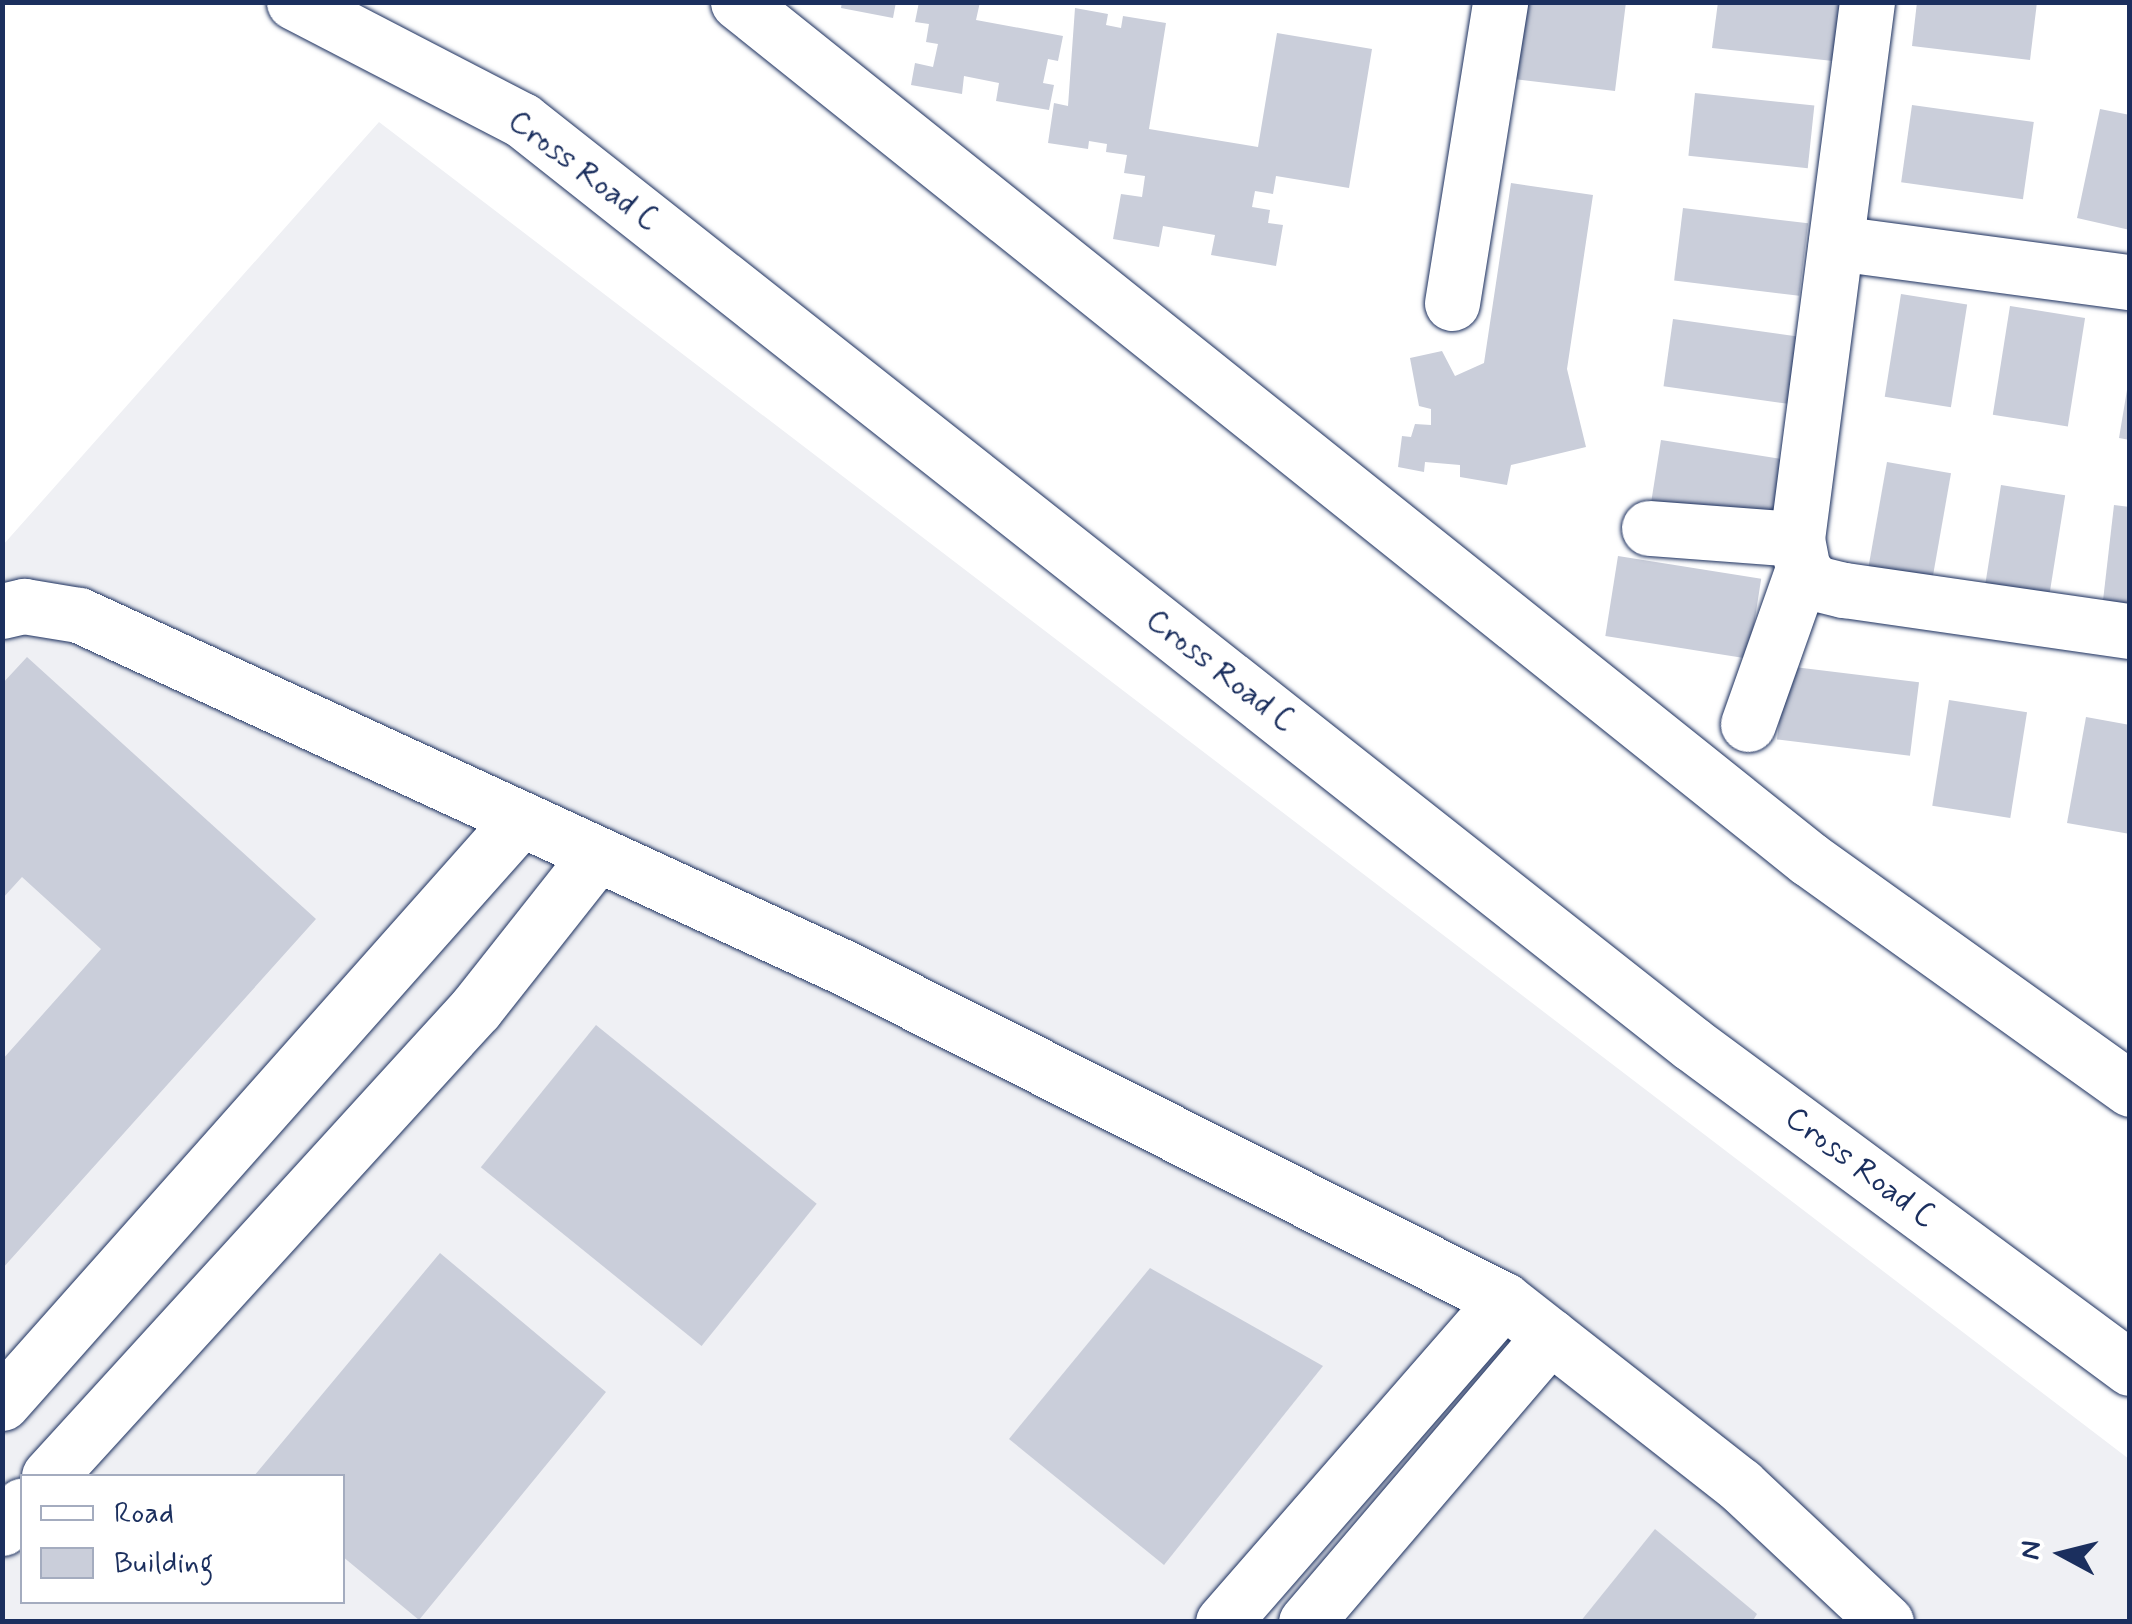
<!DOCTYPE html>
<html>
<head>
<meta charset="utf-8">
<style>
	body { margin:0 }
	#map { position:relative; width:2132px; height:1624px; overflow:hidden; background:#fff; font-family:Mynerve,sans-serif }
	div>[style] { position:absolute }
	.built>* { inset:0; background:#eff0f4 }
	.building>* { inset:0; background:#caceda; transform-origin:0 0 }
	.roads { filter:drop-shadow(0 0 2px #1b2f5e) drop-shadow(0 0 2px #1b2f5e) }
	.minor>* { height:55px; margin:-27.5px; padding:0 27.5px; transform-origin:27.5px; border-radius:27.5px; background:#fff }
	span { translate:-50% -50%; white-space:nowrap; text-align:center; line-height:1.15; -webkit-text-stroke:8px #fff; paint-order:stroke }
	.street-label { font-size:32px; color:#1b2f5e }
	.frame { position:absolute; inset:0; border:5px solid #1b2f5e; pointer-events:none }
	.legend { position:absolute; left:20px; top:1474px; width:325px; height:130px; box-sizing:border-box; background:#fff; border:2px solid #a4acbf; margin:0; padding:12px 18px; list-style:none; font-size:30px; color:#1b2f5e }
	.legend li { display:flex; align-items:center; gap:20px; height:50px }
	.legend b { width:50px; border:2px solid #a4acbf }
	.north { position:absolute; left:2012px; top:1504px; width:100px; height:100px; -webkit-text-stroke:8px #fff; paint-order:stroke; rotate:277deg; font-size:28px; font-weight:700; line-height:40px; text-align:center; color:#1b2f5e }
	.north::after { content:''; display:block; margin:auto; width:35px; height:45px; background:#1b2f5e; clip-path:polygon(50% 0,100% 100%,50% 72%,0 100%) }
</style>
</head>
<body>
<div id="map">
	<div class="built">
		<i style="clip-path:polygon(evenodd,379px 122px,2129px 1459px,2129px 1621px,3px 1622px,3px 545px,379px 122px,22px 1476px,342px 1476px,342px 1602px,22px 1602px,22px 1476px)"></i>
	</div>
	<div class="building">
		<i style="clip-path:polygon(842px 2px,896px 2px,893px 18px,841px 8px)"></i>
		<i style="clip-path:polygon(919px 2px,980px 2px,976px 20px,1063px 36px,1058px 61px,1048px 59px,1043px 83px,1054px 85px,1049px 110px,996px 101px,999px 83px,964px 76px,962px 94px,911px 85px,915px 63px,933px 67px,938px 44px,926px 42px,929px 24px,915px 22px)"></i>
		<i style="clip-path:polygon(1523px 2px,1626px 2px,1615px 91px,1514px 79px)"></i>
		<i style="clip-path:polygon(1718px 2px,1840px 2px,1833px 61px,1712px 48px)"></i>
		<i style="clip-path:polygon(1917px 2px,2037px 2px,2030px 60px,1912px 46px)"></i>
		<i style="clip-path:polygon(1075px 8px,1108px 14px,1106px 25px,1121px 28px,1123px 16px,1166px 23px,1149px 129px,1258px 147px,1277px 33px,1372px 49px,1349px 188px,1276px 176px,1273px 194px,1255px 191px,1252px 207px,1270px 210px,1268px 223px,1283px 225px,1276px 266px,1211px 255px,1215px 235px,1163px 226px,1159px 247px,1113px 239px,1121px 194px,1142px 197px,1145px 176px,1124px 173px,1127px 155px,1106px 152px,1107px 144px,1089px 141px,1088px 149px,1048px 143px,1054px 103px,1068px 106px)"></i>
		<i style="left:1695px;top:93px;width:120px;height:63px;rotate:6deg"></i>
		<i style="left:1912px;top:105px;width:123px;height:78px;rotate:8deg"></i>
		<i style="clip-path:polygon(2100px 109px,2130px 115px,2130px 230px,2077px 218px)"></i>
		<i style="clip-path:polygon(1511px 183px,1593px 195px,1567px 369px,1586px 447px,1511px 465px,1507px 485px,1460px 477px,1460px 465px,1425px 462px,1424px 472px,1398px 467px,1402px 436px,1411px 437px,1415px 424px,1431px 425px,1431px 409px,1419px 406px,1410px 358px,1442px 351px,1455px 376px,1484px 363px)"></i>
		<i style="left:1683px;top:208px;width:126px;height:73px;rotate:7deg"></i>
		<i style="left:1901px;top:294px;width:67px;height:104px;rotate:9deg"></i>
		<i style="left:2010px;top:306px;width:76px;height:110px;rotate:9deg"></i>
		<i style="left:1673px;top:319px;width:126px;height:68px;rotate:8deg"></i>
		<i style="clip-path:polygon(2127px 390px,2130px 390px,2130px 440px,2119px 438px)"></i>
		<i style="left:1661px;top:440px;width:122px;height:67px;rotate:9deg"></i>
		<i style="left:1887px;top:462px;width:65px;height:119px;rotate:10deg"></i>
		<i style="left:2001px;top:485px;width:65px;height:110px;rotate:9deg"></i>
		<i style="clip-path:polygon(2114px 505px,2130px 507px,2130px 622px,2101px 618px)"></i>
		<i style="left:1618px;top:556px;width:145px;height:81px;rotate:9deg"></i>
		<i style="clip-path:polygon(27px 657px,316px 919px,2px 1269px,2px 1060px,101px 949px,22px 877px,2px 899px,2px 684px)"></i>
		<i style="left:1786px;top:666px;width:134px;height:74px;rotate:7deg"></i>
		<i style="left:1949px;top:700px;width:79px;height:107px;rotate:9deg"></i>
		<i style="clip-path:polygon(2086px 717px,2130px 725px,2130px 834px,2067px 823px)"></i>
		<i style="left:596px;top:1025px;width:284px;height:183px;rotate:39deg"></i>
		<i style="clip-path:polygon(440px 1253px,606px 1392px,419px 1620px,342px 1556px,342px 1476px,254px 1476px)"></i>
		<i style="clip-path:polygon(1150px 1268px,1323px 1366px,1164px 1565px,1009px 1439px)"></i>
		<i style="clip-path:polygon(1655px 1529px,1757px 1614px,1752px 1622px,1580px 1622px)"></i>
	</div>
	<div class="roads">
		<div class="minor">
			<i style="left:294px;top:2px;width:257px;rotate:27.4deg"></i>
			<i style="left:522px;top:120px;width:1491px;rotate:38.3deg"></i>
			<i style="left:1692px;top:1044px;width:545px;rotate:36.49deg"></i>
			<i style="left:738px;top:2px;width:1372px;rotate:38.67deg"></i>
			<i style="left:1809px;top:859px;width:395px;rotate:35.6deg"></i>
			<i style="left:1867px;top:2px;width:542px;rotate:97.43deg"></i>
			<i style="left:1797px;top:539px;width:31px;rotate:79deg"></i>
			<i style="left:1803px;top:569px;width:18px;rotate:49deg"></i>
			<i style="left:1815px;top:583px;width:30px;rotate:14deg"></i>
			<i style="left:1844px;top:590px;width:289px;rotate:8.2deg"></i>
			<i style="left:1836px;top:243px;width:297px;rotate:7.6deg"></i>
			<i style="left:1452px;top:303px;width:305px;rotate:-80.9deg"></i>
			<i style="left:1649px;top:528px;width:148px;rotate:4.3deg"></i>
			<i style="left:2px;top:611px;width:23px;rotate:-13deg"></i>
			<i style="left:24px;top:606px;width:56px;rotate:9.3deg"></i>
			<i style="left:79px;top:615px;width:843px;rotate:24.74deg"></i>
			<i style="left:845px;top:968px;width:738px;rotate:26.74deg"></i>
			<i style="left:1504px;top:1300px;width:300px;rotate:38.1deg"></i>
			<i style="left:1740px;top:1485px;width:200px;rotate:43.2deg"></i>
			<i style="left:1748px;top:724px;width:164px;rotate:-70.5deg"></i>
			<i style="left:2px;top:1403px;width:780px;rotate:-48.38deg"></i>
			<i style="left:49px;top:1476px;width:634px;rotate:-47.62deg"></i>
			<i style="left:476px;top:1008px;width:194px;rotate:-51.7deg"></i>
			<i style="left:2px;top:1528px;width:30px;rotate:-48deg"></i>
			<i style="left:1223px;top:1622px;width:427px;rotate:-48.9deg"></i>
			<i style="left:1306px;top:1622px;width:376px;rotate:-49.5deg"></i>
		</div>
	</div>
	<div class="street-label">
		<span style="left:583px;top:171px;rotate:37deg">Cross Road C</span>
		<span style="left:1220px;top:671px;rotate:38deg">Cross Road C</span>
		<span style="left:1860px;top:1168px;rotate:37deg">Cross Road C</span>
	</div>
	<div class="frame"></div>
	<ul class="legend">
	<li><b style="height:12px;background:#fff"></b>Road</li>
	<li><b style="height:28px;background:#caceda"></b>Building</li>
	</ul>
	<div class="north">N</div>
</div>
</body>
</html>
